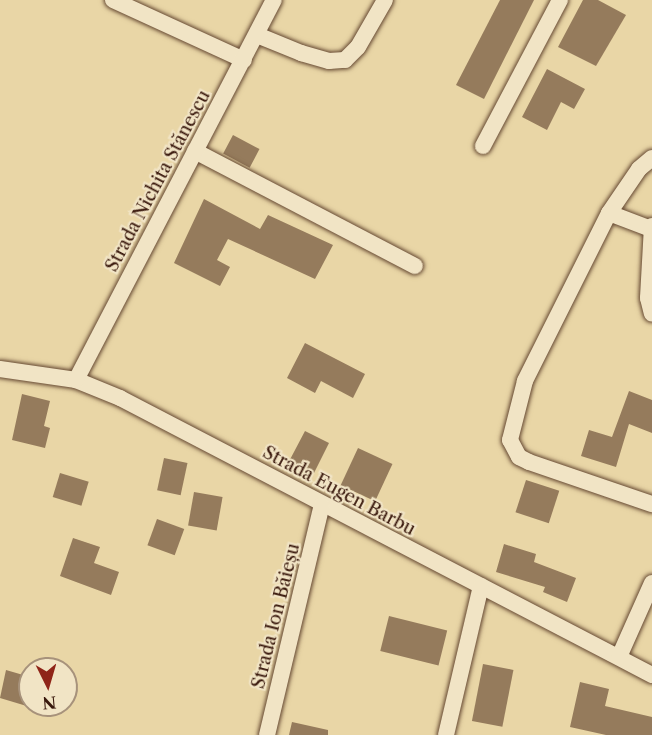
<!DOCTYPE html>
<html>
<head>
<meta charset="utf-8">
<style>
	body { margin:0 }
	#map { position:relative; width:652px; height:735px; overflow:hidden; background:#e9d6a6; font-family:"Libre Caslon Text",serif }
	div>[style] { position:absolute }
	.building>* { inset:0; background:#957b5c; transform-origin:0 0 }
	.roads { filter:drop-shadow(0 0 2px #654832) drop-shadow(0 0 2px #654832) }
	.street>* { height:16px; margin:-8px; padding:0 8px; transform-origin:8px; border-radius:8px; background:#f1e4c5 }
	span { translate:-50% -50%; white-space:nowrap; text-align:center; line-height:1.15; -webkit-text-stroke:4.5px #f1e4c5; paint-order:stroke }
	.street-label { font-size:18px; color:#39180c }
	.north { position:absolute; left:18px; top:657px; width:60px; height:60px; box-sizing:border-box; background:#f1e4c5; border:2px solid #a7927b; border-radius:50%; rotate:175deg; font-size:16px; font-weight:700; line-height:24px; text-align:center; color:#39180c }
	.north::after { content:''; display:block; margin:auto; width:21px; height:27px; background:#8f2418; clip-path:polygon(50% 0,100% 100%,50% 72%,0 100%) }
</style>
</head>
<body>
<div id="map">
	<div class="building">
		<i style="clip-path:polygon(500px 0,534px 0,484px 99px,456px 85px)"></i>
		<i style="clip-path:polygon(583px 0,598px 0,626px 15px,596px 66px,558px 47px)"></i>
		<i style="clip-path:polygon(547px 69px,585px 89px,574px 109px,561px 102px,547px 130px,522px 117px)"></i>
		<i style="left:233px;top:135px;width:30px;height:21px;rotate:28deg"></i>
		<i style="clip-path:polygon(204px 199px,260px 229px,268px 215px,333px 245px,315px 279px,228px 239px,217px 260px,230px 267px,220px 286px,174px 263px)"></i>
		<i style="clip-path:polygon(305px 343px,365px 374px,353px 398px,321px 381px,315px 393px,287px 378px)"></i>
		<i style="clip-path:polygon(629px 391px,652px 400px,652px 433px,629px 424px,616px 467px,581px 456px,589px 430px,612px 437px)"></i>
		<i style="clip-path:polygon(22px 394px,50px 401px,44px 426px,50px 428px,45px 448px,12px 440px)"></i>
		<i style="clip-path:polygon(305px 431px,329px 443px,314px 473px,303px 468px,298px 476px,285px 469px)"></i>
		<i style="left:358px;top:448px;width:38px;height:41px;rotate:25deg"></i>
		<i style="left:164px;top:458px;width:24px;height:33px;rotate:12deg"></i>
		<i style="left:60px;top:473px;width:30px;height:25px;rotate:17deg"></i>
		<i style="left:526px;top:480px;width:35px;height:34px;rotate:18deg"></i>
		<i style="left:194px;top:492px;width:29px;height:34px;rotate:10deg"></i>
		<i style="left:157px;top:519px;width:29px;height:28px;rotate:20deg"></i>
		<i style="clip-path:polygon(73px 538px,100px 547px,94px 563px,119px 572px,111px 595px,60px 576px)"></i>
		<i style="clip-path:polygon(504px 544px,536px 554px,534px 562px,576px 578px,567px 602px,543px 592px,545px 587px,496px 572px)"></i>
		<i style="left:389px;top:616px;width:60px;height:36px;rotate:14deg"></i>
		<i style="left:483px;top:664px;width:31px;height:58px;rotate:11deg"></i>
		<i style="clip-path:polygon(6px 670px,30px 677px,30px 707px,0 698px)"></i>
		<i style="clip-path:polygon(580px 682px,609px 689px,605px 706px,652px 717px,652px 735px,606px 735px,570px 727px)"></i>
		<i style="clip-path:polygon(292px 722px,328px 730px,328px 735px,289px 735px)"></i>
	</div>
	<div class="roads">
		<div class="street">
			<i style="left:113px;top:0;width:144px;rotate:24.6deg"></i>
			<i style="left:257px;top:35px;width:48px;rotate:22.2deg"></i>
			<i style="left:301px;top:53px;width:29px;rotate:16deg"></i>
			<i style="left:329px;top:61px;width:16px;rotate:-4deg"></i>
			<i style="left:345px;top:60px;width:18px;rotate:-45deg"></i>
			<i style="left:358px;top:47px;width:54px;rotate:-60.1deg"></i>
			<i style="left:483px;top:146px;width:165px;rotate:-62.2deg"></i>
			<i style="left:195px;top:151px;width:248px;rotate:27.6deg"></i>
			<i style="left:652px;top:158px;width:17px;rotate:140deg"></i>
			<i style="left:639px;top:169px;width:53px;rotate:124.3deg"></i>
			<i style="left:609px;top:213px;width:188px;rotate:116.6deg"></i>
			<i style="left:525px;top:381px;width:61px;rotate:104.3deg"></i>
			<i style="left:510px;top:440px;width:19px;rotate:62deg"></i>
			<i style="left:519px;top:457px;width:11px;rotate:27deg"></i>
			<i style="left:529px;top:462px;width:130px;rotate:18.9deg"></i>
			<i style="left:609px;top:213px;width:45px;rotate:20.9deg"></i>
			<i style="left:652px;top:226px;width:72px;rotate:93.2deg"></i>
			<i style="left:648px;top:298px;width:16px;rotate:76deg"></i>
			<i style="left:0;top:369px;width:77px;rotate:8.2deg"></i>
			<i style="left:76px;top:380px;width:48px;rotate:22.2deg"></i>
			<i style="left:120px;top:398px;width:600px;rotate:27.5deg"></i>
			<i style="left:76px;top:380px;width:428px;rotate:-62.5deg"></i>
			<i style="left:619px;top:657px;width:81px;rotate:-66deg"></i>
			<i style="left:267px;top:735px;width:236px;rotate:-76.6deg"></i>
			<i style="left:446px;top:735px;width:153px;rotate:-76.8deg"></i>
		</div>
	</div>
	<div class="street-label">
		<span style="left:158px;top:181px;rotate:-62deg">Strada Nichita Stănescu</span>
		<span style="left:339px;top:491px;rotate:28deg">Strada Eugen Barbu</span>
		<span style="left:276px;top:616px;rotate:-76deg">Strada Ion Băieșu</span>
	</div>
	<div class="north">N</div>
</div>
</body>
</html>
